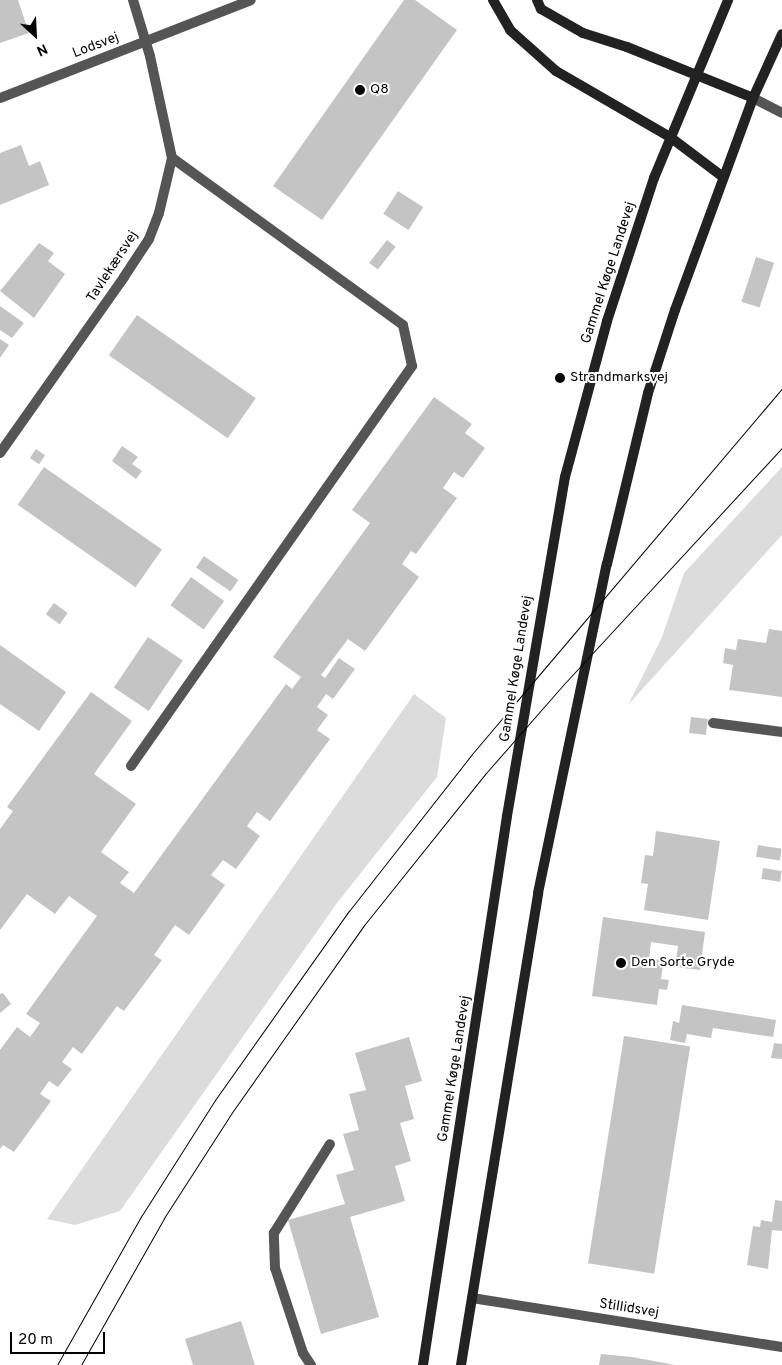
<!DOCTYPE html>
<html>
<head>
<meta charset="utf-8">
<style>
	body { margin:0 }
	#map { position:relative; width:782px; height:1365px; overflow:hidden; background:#fff; font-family:Overpass,sans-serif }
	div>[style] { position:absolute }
	.green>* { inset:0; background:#dcdcdc }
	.building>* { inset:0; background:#c4c4c4; transform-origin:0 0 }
	.lane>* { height:10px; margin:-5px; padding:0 5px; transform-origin:5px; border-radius:5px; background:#555 }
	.street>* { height:10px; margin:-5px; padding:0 5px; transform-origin:5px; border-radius:5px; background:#555 }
	.secondary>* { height:10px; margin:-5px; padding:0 5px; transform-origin:5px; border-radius:5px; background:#222 }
	.tram>* { height:1px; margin:-0.5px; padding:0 0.5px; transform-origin:0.5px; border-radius:0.5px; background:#000 }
	.dots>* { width:14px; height:14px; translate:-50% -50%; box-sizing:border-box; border:2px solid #fff; border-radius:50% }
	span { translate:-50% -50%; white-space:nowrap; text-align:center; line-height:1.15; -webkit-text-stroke:4px #fff; paint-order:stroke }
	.street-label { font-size:14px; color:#000 }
	.poi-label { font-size:14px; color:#000 }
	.left { translate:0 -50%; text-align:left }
	.north { position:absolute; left:10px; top:10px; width:50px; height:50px; -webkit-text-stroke:4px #fff; paint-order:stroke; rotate:155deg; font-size:14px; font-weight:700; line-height:20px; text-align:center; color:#000 }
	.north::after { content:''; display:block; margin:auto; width:18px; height:22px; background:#000; clip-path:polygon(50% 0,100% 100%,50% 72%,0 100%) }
	.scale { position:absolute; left:10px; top:1332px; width:95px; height:22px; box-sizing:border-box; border:2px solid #000; border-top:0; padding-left:6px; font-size:15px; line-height:18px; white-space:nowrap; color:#000; -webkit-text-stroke:4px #fff; paint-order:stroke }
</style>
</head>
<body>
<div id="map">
	<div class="green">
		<i style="clip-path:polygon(782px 467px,782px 535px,628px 705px,662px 637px,684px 573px)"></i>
		<i style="clip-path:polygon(414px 694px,446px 718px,437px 777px,337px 903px,120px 1211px,75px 1225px,47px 1219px)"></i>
	</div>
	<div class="building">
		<i style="clip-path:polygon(0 0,18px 0,29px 33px,0 43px)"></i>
		<i style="clip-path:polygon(404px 0,415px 0,457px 30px,322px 220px,273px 186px)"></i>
		<i style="clip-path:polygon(21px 145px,29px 166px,40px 161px,49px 185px,0 205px,0 153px)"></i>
		<i style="left:398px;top:191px;width:30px;height:27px;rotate:33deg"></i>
		<i style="left:387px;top:240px;width:11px;height:29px;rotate:38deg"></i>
		<i style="clip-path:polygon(39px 243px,54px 253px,48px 261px,65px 274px,34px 318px,0 291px)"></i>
		<i style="left:756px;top:257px;width:19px;height:47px;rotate:18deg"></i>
		<i style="clip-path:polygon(0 306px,24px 323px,12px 338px,0 330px)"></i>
		<i style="left:137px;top:315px;width:145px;height:49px;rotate:35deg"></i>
		<i style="clip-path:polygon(0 339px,9px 345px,0 358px)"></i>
		<i style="clip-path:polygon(434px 397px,472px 424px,465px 433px,485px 448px,463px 478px,454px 472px,443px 488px,457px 498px,416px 554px,411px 551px,402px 564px,419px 577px,365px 651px,348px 639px,321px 675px,325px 678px,339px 658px,355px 669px,333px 699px,326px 694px,317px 707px,328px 715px,317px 730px,330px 739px,270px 821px,257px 812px,247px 826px,260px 836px,236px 869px,223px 860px,211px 875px,225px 885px,189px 935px,175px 925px,154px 955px,162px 960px,124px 1011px,117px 1006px,82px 1054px,73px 1047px,62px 1062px,72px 1069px,58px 1087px,49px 1081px,40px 1094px,51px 1101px,14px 1152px,3px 1145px,0 1149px,0 1050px,17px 1027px,30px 1037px,40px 1023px,26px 1014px,97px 916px,69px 896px,55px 914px,27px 894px,0 930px,0 829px,13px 811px,7px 807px,91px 692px,132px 721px,94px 774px,136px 804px,101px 852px,129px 872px,120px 883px,134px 893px,286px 684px,292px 689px,301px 677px,273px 657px,370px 523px,352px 510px)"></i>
		<i style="clip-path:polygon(122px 446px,138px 457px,132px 464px,142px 471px,136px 479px,112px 461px)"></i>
		<i style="left:36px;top:449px;width:11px;height:11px;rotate:34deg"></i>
		<i style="left:44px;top:467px;width:144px;height:46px;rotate:35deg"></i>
		<i style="left:204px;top:556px;width:42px;height:14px;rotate:35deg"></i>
		<i style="left:191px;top:577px;width:41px;height:35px;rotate:36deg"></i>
		<i style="left:54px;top:603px;width:17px;height:14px;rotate:36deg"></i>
		<i style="clip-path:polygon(769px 629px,782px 631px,782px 697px,729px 690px,733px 665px,723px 663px,725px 648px,736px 650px,738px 639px,766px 643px)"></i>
		<i style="left:148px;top:637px;width:42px;height:61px;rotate:34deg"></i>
		<i style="clip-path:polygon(0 645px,66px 692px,39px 731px,0 704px)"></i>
		<i style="left:691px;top:717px;width:17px;height:16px;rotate:7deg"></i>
		<i style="clip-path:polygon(656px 831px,720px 841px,708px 920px,644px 910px,648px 884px,641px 883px,645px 855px,653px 856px)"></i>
		<i style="left:758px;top:845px;width:24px;height:12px;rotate:9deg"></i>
		<i style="left:763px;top:868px;width:19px;height:11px;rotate:9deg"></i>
		<i style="clip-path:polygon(603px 917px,705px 932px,700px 970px,675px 967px,678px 946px,651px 942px,649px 959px,664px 960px,661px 979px,669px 980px,667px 990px,659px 989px,657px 1005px,592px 996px)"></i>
		<i style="clip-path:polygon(3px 993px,11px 1004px,0 1013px,0 994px)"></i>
		<i style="clip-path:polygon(682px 1005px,776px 1020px,773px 1037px,713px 1028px,711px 1038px,687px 1034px,685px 1043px,670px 1040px,673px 1021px,679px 1023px)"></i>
		<i style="left:624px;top:1036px;width:67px;height:230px;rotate:9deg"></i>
		<i style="clip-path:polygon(409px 1037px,422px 1081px,405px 1086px,414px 1119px,400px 1123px,411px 1161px,395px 1166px,405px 1201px,350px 1217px,379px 1317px,321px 1334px,288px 1220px,345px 1204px,336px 1175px,354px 1170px,343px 1134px,359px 1130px,349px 1094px,366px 1090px,355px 1053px)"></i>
		<i style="clip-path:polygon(774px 1043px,782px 1044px,782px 1059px,771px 1058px)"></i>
		<i style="clip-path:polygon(775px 1200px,782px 1201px,782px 1231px,772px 1230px,768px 1269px,747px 1265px,753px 1226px,760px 1227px,761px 1220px,772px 1222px)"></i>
		<i style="clip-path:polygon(241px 1321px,255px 1365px,193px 1365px,185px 1339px)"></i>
		<i style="clip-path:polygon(601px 1354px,632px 1357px,675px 1365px,599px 1365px)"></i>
	</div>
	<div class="lane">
		<i style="left:753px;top:98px;width:33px;rotate:27deg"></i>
		<i style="left:131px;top:766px;width:489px;rotate:-54.9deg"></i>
		<i style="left:412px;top:366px;width:42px;rotate:-102.4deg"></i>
		<i style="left:403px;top:325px;width:285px;rotate:-144.1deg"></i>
	</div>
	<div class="street">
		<i style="left:0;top:98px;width:269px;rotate:-21.3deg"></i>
		<i style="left:0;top:453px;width:215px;rotate:-54.8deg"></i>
		<i style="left:124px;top:277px;width:45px;rotate:-56.7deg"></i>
		<i style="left:149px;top:239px;width:28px;rotate:-69deg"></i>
		<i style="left:159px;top:213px;width:57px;rotate:-76.7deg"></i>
		<i style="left:172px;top:158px;width:104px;rotate:-102.2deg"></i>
		<i style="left:150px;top:56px;width:59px;rotate:-106.9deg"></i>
		<i style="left:713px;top:723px;width:70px;rotate:7.4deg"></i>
		<i style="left:472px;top:1298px;width:314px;rotate:9deg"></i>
		<i style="left:311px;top:1365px;width:14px;rotate:-124deg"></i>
		<i style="left:303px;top:1353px;width:89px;rotate:-108.2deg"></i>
		<i style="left:275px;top:1268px;width:35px;rotate:-92deg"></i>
		<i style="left:274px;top:1233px;width:105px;rotate:-57.8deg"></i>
	</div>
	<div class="secondary">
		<i style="left:493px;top:0;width:34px;rotate:60deg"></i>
		<i style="left:510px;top:30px;width:62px;rotate:41.7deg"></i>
		<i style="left:556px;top:71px;width:132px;rotate:30.1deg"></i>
		<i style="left:670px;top:137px;width:66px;rotate:37deg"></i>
		<i style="left:537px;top:0;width:10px;rotate:66deg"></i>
		<i style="left:541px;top:9px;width:48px;rotate:29.7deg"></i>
		<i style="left:583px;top:33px;width:46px;rotate:17.7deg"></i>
		<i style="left:627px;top:47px;width:136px;rotate:22deg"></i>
		<i style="left:423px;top:1365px;width:555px;rotate:-81.3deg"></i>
		<i style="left:507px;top:816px;width:344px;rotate:-80.3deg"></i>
		<i style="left:565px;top:477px;width:162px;rotate:-74.9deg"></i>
		<i style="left:607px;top:321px;width:151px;rotate:-71.8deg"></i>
		<i style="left:654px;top:178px;width:193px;rotate:-67.4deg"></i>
		<i style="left:461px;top:1365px;width:478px;rotate:-80.7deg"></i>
		<i style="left:538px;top:893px;width:336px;rotate:-78.2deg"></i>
		<i style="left:607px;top:564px;width:176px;rotate:-76.5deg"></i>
		<i style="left:648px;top:393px;width:87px;rotate:-72deg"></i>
		<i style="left:675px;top:310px;width:226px;rotate:-69.8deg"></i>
		<i style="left:753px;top:98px;width:70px;rotate:-65.6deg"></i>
	</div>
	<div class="tram">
		<i style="left:57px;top:1365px;width:172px;rotate:-60.5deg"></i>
		<i style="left:142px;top:1215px;width:136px;rotate:-57.6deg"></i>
		<i style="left:215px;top:1100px;width:232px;rotate:-54.7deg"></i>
		<i style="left:349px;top:911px;width:199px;rotate:-51.9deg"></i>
		<i style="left:472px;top:754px;width:480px;rotate:-49.7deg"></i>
		<i style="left:81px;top:1365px;width:169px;rotate:-60.5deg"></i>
		<i style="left:164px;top:1218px;width:127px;rotate:-57.2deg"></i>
		<i style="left:233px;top:1111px;width:229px;rotate:-54.8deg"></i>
		<i style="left:365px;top:924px;width:193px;rotate:-51.3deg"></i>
		<i style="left:486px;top:773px;width:118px;rotate:-48.8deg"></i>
		<i style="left:564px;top:684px;width:321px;rotate:-47.3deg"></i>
	</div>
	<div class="dots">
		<i style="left:360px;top:90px;background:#000"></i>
		<i style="left:560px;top:378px;background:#000"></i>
		<i style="left:621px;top:963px;background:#000"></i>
	</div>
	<div class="street-label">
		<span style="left:96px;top:46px;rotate:-21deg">Lodsvej</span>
		<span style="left:113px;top:267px;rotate:-57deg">Tavlekærsvej</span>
		<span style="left:609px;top:273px;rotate:-72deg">Gammel Køge Landevej</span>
		<span style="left:517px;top:669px;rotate:-81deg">Gammel Køge Landevej</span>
		<span style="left:455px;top:1069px;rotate:-81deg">Gammel Køge Landevej</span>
		<span style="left:629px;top:1309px;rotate:9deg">Stillidsvej</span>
	</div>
	<div class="poi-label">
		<span class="left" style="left:370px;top:90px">Q8</span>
		<span class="left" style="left:570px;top:378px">Strandmarksvej</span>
		<span class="left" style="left:631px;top:963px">Den Sorte Gryde</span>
	</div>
	<div class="north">N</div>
	<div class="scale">20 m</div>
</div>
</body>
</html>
